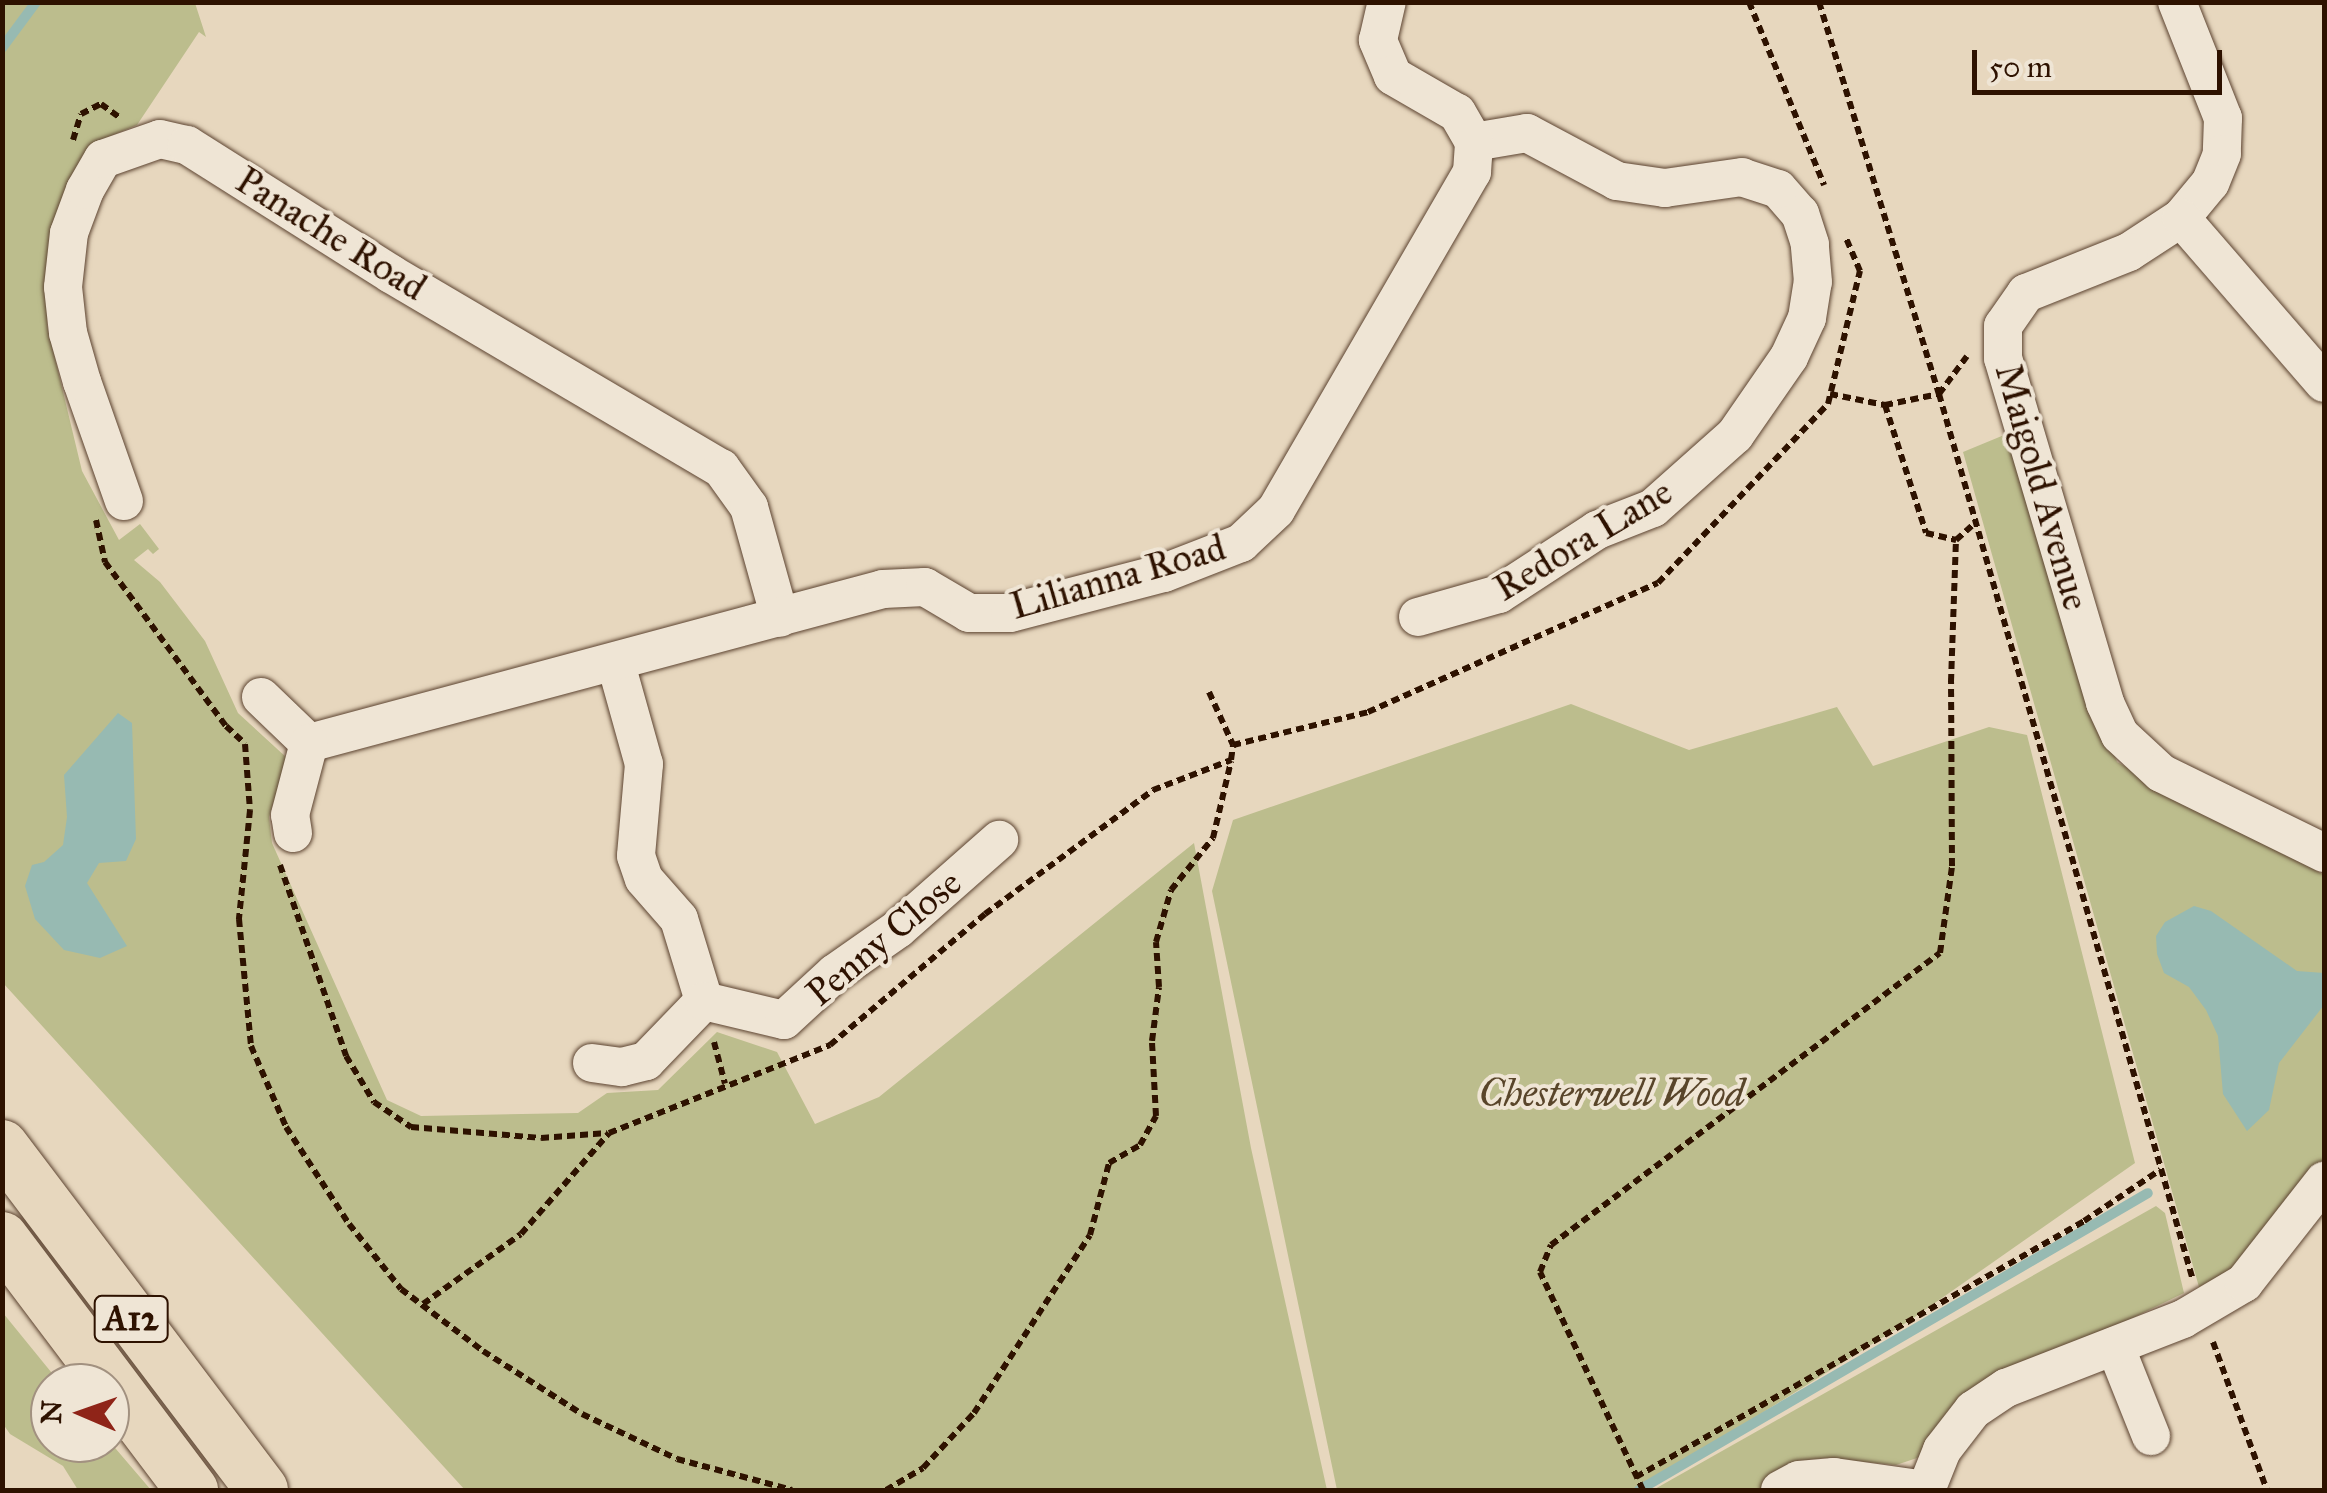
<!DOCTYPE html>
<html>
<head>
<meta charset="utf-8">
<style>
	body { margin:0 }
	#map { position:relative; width:2327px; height:1493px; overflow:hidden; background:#e7d7be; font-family:"IM FELL Great Primer",serif }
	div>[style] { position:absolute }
	.green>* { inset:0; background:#bcbd8d }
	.water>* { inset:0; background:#97bab2 }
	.stream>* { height:10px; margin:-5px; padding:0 5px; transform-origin:5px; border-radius:5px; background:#97bab2 }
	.path>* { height:6px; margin-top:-3px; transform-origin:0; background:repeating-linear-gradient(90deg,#2e1200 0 8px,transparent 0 13px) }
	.roads { filter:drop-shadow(0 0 2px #5c4330) drop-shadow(0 0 2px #5c4330) }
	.minor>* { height:38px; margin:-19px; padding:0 19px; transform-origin:19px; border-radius:19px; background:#efe5d5 }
	.highway>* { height:52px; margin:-26px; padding:0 26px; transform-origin:26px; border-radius:26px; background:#e7d7be }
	span { translate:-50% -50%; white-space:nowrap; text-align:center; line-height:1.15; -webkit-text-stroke:8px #efe5d5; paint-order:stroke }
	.shield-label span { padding:2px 8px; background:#efe5d5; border:2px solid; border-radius:8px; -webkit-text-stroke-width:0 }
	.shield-label { font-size:35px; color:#2e1200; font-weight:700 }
	.street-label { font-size:38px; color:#2e1200 }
	.park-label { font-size:38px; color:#59452a; font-style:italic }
	.frame { position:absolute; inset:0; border:5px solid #2e1200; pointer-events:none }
	.north { position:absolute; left:30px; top:1363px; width:100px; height:100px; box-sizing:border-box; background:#efe5d5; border:2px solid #a29180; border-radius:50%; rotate:272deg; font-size:28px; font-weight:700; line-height:40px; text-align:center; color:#2e1200 }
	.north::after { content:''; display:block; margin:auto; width:35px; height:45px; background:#8f2418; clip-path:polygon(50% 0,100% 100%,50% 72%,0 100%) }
	.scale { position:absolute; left:1972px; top:50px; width:250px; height:45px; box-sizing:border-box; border:5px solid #2e1200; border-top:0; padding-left:12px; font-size:30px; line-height:35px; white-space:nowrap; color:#2e1200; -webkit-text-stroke:8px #efe5d5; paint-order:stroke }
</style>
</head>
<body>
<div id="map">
	<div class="green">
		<i style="clip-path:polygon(3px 3px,195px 3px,206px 37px,199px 32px,137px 125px,106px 138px,74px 187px,55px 257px,47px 325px,82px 471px,119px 540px,140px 524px,159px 549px,153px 554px,148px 549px,134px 560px,160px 582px,205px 641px,238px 713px,287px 758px,269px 817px,272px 843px,387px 1100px,421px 1116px,578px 1113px,607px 1093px,658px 1090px,717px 1032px,777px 1052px,815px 1124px,879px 1097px,1194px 843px,1251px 1148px,1327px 1490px,465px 1490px,3px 983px)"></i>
		<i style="clip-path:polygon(2009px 433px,2117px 762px,2324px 875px,2322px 1166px,2237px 1266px,2199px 1287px,1963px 452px)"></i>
		<i style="clip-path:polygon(1571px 704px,1689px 750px,1837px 707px,1873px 766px,1989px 727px,2027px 735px,2135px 1163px,1909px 1321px,1639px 1490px,1337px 1490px,1212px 891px,1233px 820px)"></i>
		<i style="clip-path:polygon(2156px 1206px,2165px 1213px,2184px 1293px,2116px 1326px,1917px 1458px,1896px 1465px,1825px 1458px,1799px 1461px,1762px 1490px,1653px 1490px)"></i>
		<i style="clip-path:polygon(3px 1313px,60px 1383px,50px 1383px,50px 1443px,110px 1442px,151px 1490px,78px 1490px,63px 1466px,10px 1434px,3px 1424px)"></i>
	</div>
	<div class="water">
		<i style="clip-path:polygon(118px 713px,132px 723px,136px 839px,126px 861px,99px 863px,87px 883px,127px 946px,100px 958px,64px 950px,35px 919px,25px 886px,32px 865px,44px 862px,63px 845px,67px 817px,64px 775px)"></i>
		<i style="clip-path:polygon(2194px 906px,2211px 911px,2297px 971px,2324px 973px,2324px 1005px,2279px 1063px,2269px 1110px,2247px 1131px,2223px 1094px,2218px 1036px,2206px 1010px,2189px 987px,2164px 973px,2157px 954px,2156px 936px,2165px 922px)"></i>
	</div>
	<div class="stream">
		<i style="left:2px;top:48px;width:57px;rotate:-53.5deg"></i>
		<i style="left:1639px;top:1490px;width:589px;rotate:-30.26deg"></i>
	</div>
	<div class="path">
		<i style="left:1749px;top:2px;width:198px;rotate:67.7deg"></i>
		<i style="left:1819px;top:2px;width:410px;rotate:73deg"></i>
		<i style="left:1939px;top:394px;width:919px;rotate:74.01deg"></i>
		<i style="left:73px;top:140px;width:27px;rotate:-73deg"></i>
		<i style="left:81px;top:114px;width:22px;rotate:-27deg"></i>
		<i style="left:101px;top:104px;width:22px;rotate:36deg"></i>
		<i style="left:1830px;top:394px;width:56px;rotate:11.3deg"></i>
		<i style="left:1885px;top:405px;width:55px;rotate:-11.5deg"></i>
		<i style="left:1939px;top:394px;width:47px;rotate:-53.6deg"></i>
		<i style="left:1885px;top:405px;width:134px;rotate:72.2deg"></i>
		<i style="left:1926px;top:533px;width:31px;rotate:13deg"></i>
		<i style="left:96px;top:520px;width:43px;rotate:77.9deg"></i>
		<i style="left:105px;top:562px;width:204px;rotate:53.6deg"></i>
		<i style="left:226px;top:726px;width:26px;rotate:43deg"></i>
		<i style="left:245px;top:744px;width:66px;rotate:85.7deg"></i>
		<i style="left:250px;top:810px;width:110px;rotate:95.8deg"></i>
		<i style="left:239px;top:919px;width:128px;rotate:84.6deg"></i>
		<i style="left:251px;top:1046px;width:88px;rotate:66.6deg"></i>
		<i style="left:286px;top:1127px;width:116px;rotate:57deg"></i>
		<i style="left:349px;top:1224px;width:83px;rotate:51.3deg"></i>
		<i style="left:401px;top:1289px;width:103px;rotate:37.1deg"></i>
		<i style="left:483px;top:1351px;width:117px;rotate:32.5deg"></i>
		<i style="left:582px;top:1414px;width:105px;rotate:25.3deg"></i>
		<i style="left:677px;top:1459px;width:119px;rotate:15.1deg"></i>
		<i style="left:1209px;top:692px;width:58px;rotate:65.6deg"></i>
		<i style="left:280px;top:865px;width:202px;rotate:70.9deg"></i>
		<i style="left:346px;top:1056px;width:54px;rotate:58.7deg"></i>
		<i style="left:374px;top:1102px;width:45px;rotate:34deg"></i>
		<i style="left:411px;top:1127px;width:130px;rotate:4.8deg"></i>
		<i style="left:541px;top:1138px;width:66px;rotate:-4.3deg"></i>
		<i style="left:714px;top:1042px;width:43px;rotate:75.3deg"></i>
		<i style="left:423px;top:1304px;width:120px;rotate:-35.5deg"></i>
		<i style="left:521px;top:1234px;width:134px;rotate:-48.9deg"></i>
		<i style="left:609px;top:1133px;width:238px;rotate:-21.7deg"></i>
		<i style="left:830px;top:1045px;width:203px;rotate:-40.2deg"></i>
		<i style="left:985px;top:914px;width:209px;rotate:-36.4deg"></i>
		<i style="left:1153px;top:790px;width:84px;rotate:-21deg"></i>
		<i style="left:1231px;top:760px;width:15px;rotate:-82deg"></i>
		<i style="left:1233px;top:745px;width:139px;rotate:-13.7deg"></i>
		<i style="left:1368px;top:712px;width:317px;rotate:-24deg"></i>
		<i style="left:1658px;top:583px;width:247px;rotate:-46.5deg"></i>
		<i style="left:1828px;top:404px;width:137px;rotate:-76.5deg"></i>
		<i style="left:1860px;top:271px;width:36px;rotate:-113deg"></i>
		<i style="left:2213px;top:1342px;width:158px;rotate:70deg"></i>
		<i style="left:1636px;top:1477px;width:516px;rotate:-29.74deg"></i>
		<i style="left:2084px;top:1221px;width:92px;rotate:-33.9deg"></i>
		<i style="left:886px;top:1490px;width:43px;rotate:-30.7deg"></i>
		<i style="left:923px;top:1468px;width:75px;rotate:-47.2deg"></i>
		<i style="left:974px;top:1413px;width:212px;rotate:-56.9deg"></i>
		<i style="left:1090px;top:1235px;width:74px;rotate:-75.2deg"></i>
		<i style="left:1109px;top:1163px;width:36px;rotate:-30deg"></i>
		<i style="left:1140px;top:1145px;width:33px;rotate:-61deg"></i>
		<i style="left:1156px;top:1116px;width:75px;rotate:-93.1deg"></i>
		<i style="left:1152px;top:1041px;width:54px;rotate:-82.6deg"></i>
		<i style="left:1159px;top:987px;width:45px;rotate:-93.8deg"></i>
		<i style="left:1156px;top:942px;width:54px;rotate:-73.9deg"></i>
		<i style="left:1171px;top:890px;width:67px;rotate:-51.1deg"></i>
		<i style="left:1213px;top:838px;width:79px;rotate:-76.8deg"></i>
		<i style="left:1643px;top:1490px;width:241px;rotate:-115.3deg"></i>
		<i style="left:1540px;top:1272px;width:29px;rotate:-68deg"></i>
		<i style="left:1551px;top:1245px;width:486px;rotate:-36.9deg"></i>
		<i style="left:1940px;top:953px;width:88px;rotate:-82.1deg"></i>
		<i style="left:1952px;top:866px;width:184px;rotate:-90.3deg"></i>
		<i style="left:1951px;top:682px;width:142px;rotate:-88deg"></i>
		<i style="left:1956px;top:540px;width:27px;rotate:-42deg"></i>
	</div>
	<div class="roads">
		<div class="minor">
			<i style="left:2177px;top:2px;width:125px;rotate:68.4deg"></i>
			<i style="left:2223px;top:118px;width:36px;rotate:92deg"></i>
			<i style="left:2222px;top:154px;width:31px;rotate:112deg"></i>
			<i style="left:2210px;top:183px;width:45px;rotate:129.6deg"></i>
			<i style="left:2181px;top:218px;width:62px;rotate:146.8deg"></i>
			<i style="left:2129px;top:252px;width:111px;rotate:158.3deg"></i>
			<i style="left:2026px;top:293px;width:40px;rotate:124.9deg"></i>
			<i style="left:2003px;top:326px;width:32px;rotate:90deg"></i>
			<i style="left:2003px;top:358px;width:360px;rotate:73.5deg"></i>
			<i style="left:2105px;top:703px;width:35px;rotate:65deg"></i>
			<i style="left:2120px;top:735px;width:56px;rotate:42.8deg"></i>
			<i style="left:2161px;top:773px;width:182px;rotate:26.1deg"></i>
			<i style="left:2181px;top:218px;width:218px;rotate:49.1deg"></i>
			<i style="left:124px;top:501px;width:126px;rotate:-109.4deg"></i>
			<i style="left:82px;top:382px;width:51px;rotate:-105.9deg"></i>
			<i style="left:68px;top:333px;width:46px;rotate:-96.2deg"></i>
			<i style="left:63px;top:287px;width:54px;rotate:-83.7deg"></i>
			<i style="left:69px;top:233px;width:46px;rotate:-69.6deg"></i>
			<i style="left:85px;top:190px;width:36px;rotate:-60deg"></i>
			<i style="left:103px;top:159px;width:60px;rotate:-19.3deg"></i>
			<i style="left:160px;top:139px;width:28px;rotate:13deg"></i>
			<i style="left:187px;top:145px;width:241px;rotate:32.3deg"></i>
			<i style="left:391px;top:274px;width:383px;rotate:30.5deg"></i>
			<i style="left:721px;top:468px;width:48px;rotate:54.3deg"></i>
			<i style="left:749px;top:507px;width:115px;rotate:74.4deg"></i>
			<i style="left:1418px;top:617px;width:84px;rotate:-15.9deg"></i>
			<i style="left:1499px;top:594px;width:117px;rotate:-33.1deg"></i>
			<i style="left:1597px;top:530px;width:60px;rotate:-21.4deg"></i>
			<i style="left:1653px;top:508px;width:110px;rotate:-41.7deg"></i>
			<i style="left:1735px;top:435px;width:95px;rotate:-55.3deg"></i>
			<i style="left:1789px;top:357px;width:43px;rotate:-65.2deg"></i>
			<i style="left:1807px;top:318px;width:36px;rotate:-81deg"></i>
			<i style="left:1813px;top:282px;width:38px;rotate:-95deg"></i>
			<i style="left:1810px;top:244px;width:32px;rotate:-108deg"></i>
			<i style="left:1800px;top:214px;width:33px;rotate:-131deg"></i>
			<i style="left:1778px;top:189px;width:38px;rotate:-162deg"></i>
			<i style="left:1742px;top:177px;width:78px;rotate:171.9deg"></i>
			<i style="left:1665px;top:188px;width:49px;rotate:-171.7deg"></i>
			<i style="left:1617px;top:181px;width:102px;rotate:-151.9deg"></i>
			<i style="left:1527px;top:133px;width:54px;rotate:170.4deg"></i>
			<i style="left:616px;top:664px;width:104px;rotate:74.4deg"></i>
			<i style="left:644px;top:764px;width:92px;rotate:95deg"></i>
			<i style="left:636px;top:856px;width:24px;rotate:71deg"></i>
			<i style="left:644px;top:879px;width:53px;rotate:48.8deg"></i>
			<i style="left:679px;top:919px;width:86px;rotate:73deg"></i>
			<i style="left:261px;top:697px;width:66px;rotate:43.8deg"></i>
			<i style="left:309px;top:743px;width:594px;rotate:-15.02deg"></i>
			<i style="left:883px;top:589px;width:42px;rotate:-2.7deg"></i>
			<i style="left:925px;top:587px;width:51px;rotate:30.6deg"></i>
			<i style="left:969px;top:613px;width:41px"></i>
			<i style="left:1010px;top:613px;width:159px;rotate:-14.6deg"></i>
			<i style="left:1164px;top:573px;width:83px;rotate:-21.3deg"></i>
			<i style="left:1241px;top:543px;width:48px;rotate:-43.3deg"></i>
			<i style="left:1276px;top:510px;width:391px;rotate:-59.9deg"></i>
			<i style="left:1472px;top:172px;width:30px;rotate:-86deg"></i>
			<i style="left:1474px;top:142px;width:34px;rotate:-120deg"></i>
			<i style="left:1457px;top:113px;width:74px;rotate:-150deg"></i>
			<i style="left:1393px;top:76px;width:39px;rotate:-113deg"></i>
			<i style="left:1378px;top:40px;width:39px;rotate:-77deg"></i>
			<i style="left:293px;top:833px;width:18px;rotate:-99deg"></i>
			<i style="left:290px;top:815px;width:74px;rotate:-75.2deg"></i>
			<i style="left:592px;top:1063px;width:30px;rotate:8deg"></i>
			<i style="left:622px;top:1067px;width:25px;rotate:-14deg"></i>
			<i style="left:646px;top:1061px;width:83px;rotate:-46deg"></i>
			<i style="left:704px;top:1001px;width:82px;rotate:13.4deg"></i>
			<i style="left:784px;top:1020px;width:69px;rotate:-42.7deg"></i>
			<i style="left:835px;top:973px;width:77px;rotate:-34.9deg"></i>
			<i style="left:898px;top:929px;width:135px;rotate:-41.4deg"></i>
			<i style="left:2115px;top:1346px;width:97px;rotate:68.2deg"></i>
			<i style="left:1780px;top:1490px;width:21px;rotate:-28deg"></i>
			<i style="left:1799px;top:1480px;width:35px;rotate:-5deg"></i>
			<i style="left:1834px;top:1477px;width:93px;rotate:8deg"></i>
			<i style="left:1926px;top:1490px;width:43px;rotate:-68.2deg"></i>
			<i style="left:1942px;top:1450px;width:51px;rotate:-52.2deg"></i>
			<i style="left:1973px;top:1410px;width:40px;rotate:-34deg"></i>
			<i style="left:2006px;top:1388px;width:190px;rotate:-21.3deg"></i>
			<i style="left:2183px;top:1319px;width:71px;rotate:-30.5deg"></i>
			<i style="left:2244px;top:1283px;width:130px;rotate:-51.9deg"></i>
		</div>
		<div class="highway">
			<i style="left:2px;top:1146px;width:431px;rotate:52.9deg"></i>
			<i style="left:2px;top:1238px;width:316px;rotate:53deg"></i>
		</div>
	</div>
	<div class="shield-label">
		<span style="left:131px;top:1319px">A12</span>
	</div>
	<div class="street-label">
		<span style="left:331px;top:234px;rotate:32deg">Panache Road</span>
		<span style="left:2042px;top:487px;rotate:74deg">Maigold Avenue</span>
		<span style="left:1583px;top:540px;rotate:-31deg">Redora Lane</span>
		<span style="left:1118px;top:577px;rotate:-16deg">Lilianna Road</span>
		<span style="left:884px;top:938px;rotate:-40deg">Penny Close</span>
	</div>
	<div class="park-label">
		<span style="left:1612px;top:1094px">Chesterwell Wood</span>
	</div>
	<div class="frame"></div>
	<div class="north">N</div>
	<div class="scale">50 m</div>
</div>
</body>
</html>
